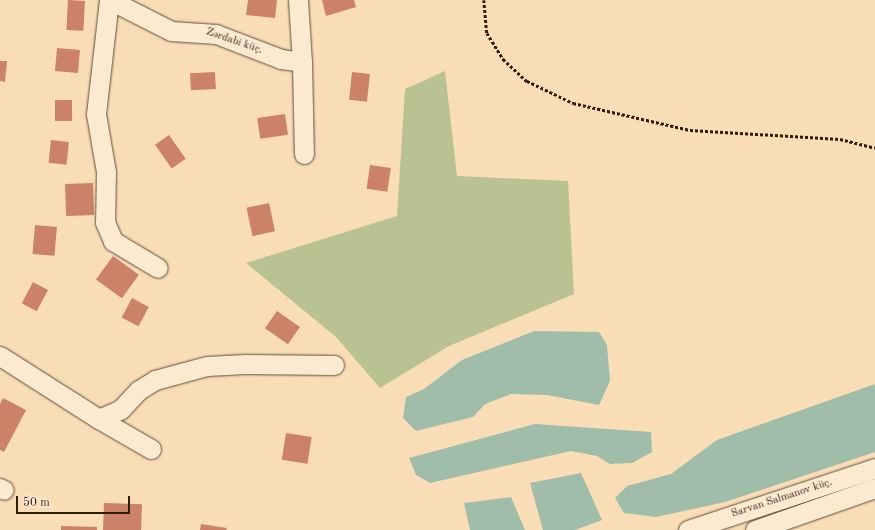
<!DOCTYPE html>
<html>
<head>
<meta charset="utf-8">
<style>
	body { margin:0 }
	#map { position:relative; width:875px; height:530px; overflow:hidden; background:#f9ddb7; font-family:"Old Standard TT",serif }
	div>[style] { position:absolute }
	.green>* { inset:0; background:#b9c292 }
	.water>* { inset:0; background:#9fbda8 }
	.building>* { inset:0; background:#cc8169; transform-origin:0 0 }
	.path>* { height:2.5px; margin-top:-1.25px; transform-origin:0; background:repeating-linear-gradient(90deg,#2d1d0d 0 3px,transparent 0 5px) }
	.roads { filter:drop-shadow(0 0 1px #604d38) drop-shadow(0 0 1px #604d38) }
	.minor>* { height:19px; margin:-9.5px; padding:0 9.5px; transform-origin:9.5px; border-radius:9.5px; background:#fbe9d0 }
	span { translate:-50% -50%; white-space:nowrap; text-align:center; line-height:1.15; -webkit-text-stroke:3.5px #fbe9d0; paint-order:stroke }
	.street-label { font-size:11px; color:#2d1d0d }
	.scale { position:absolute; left:16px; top:496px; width:114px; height:18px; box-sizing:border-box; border:2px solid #2d1d0d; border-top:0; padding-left:5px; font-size:12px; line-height:14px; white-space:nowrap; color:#2d1d0d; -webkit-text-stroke:3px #fbe9d0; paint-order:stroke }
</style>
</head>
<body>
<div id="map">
	<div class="green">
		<i style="clip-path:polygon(445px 71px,457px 176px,568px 181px,574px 294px,449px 346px,380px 388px,336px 337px,246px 263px,397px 216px,405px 89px)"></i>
	</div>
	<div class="water">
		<i style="clip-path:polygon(534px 331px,599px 332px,607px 345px,610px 381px,599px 405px,547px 395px,511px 394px,485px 404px,473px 417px,416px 431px,403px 418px,406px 397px,424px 389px,462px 360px)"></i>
		<i style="clip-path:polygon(875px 384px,875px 452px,725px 502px,656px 517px,624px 513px,615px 498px,627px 486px,671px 474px,717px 440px)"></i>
		<i style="clip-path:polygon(535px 424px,651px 432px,652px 452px,632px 463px,610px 464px,597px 456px,571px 451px,430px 483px,416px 475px,409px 458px)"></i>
		<i style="clip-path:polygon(581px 473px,602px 520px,575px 530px,543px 530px,530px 483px)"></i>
		<i style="clip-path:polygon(511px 497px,525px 530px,470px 530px,464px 503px)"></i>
	</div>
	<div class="building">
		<i style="left:68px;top:0;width:17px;height:30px;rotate:3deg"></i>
		<i style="clip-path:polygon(248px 0,277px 0,275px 18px,246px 15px)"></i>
		<i style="clip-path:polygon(322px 0,354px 0,356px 7px,326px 16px)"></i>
		<i style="left:57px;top:48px;width:23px;height:23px;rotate:5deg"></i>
		<i style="clip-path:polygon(0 61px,7px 61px,5px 82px,0 81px)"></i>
		<i style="left:215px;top:72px;width:17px;height:25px;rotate:87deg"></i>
		<i style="left:352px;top:72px;width:18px;height:28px;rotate:6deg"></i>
		<i style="left:55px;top:100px;width:17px;height:21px"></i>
		<i style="left:285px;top:114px;width:21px;height:28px;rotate:82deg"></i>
		<i style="left:169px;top:135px;width:29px;height:17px;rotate:55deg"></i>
		<i style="left:51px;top:140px;width:18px;height:23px;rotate:6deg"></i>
		<i style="left:370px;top:165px;width:21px;height:24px;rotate:8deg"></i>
		<i style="left:93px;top:183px;width:32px;height:28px;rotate:88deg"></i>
		<i style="left:269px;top:203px;width:29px;height:23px;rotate:78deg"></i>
		<i style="left:35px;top:225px;width:22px;height:29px;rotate:5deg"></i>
		<i style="left:113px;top:256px;width:32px;height:29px;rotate:36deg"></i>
		<i style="left:33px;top:282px;width:17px;height:24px;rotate:28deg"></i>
		<i style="left:132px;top:298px;width:19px;height:22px;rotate:28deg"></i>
		<i style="left:277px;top:311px;width:28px;height:21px;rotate:35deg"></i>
		<i style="clip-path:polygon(3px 398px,26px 410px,4px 452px,0 450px,0 404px)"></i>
		<i style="left:286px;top:433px;width:26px;height:27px;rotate:9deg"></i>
		<i style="left:104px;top:503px;width:38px;height:27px;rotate:2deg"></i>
		<i style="clip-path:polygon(201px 524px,227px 528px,226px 530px,200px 530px)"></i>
		<i style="clip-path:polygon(61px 526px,97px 527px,97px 530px,61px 530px)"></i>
	</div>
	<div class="path">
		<i style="left:484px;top:0;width:33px;rotate:85deg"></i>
		<i style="left:487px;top:33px;width:31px;rotate:58deg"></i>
		<i style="left:503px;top:59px;width:33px;rotate:43deg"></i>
		<i style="left:527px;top:81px;width:51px;rotate:25.6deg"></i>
		<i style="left:573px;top:103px;width:120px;rotate:13deg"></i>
		<i style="left:690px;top:130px;width:150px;rotate:3.4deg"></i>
		<i style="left:840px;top:139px;width:36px;rotate:14deg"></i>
	</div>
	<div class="roads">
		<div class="minor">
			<i style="left:109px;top:0;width:115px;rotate:96.5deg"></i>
			<i style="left:96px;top:114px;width:59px;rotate:80.2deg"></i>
			<i style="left:106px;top:172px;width:50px;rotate:91.1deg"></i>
			<i style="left:105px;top:222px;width:21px;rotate:67deg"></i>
			<i style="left:113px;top:241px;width:52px;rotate:31deg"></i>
			<i style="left:110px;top:0;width:68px;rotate:26.9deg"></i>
			<i style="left:171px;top:31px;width:45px;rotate:3.8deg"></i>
			<i style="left:216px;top:34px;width:70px;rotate:21deg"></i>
			<i style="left:281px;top:59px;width:21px;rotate:8deg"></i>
			<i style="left:302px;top:62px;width:62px;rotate:-93.7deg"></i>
			<i style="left:302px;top:62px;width:92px;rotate:88.8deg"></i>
			<i style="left:0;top:356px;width:117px;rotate:32.5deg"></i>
			<i style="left:99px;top:419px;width:24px;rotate:-24deg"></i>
			<i style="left:121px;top:409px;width:26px;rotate:-47deg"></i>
			<i style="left:139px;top:390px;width:19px;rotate:-32deg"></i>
			<i style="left:155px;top:380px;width:54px;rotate:-15.1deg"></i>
			<i style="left:207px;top:366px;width:38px;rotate:-3deg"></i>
			<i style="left:245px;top:364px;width:89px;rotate:0.6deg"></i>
			<i style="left:99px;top:419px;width:60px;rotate:30deg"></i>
			<i style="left:0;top:488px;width:4px;rotate:27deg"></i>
			<i style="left:688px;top:530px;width:197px;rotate:-18.3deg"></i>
			<i style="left:755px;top:530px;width:127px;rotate:-19.3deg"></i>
		</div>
	</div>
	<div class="street-label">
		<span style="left:234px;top:42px;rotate:19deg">Zərdabi küç.</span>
		<span style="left:782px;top:499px;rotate:-18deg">Sarvan Salmanov küç.</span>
	</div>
	<div class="scale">50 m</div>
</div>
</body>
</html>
